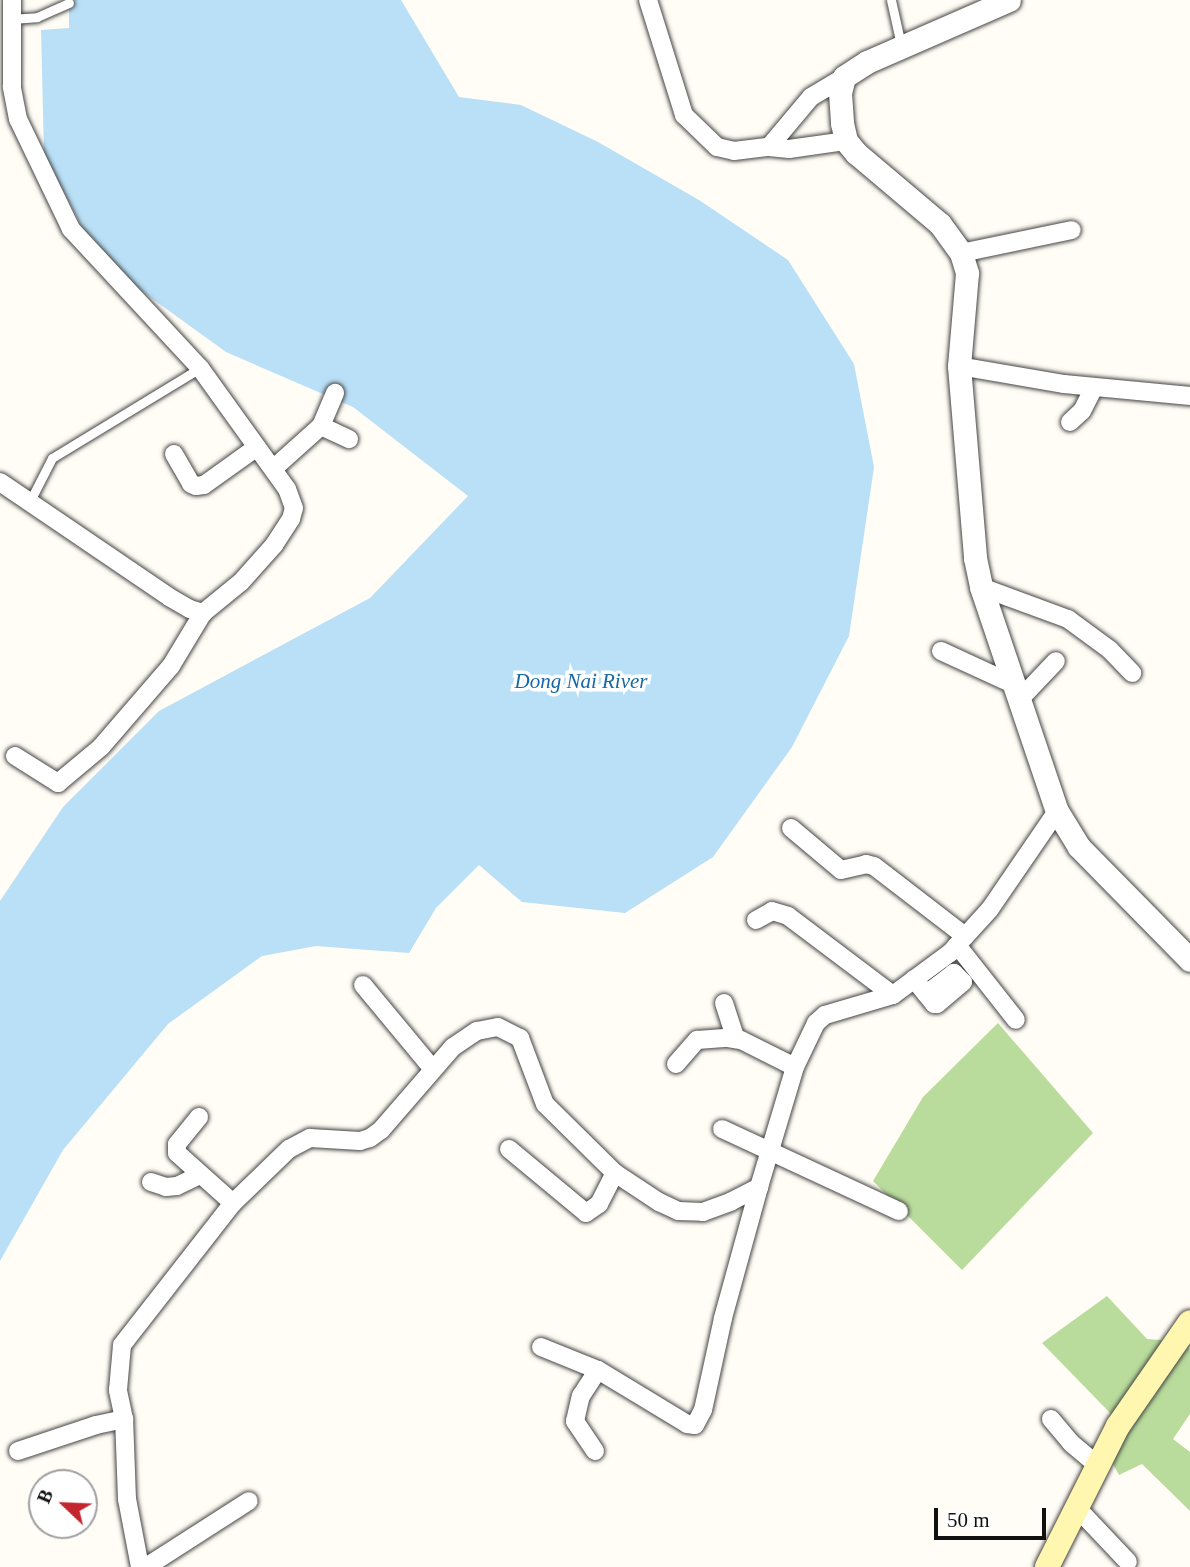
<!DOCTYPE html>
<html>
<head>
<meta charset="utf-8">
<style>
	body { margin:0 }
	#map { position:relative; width:1190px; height:1567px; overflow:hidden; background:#fffdf5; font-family:Georgia,serif }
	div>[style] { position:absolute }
	.forest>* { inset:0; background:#b9dc9c }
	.water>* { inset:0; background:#b9e0f7 }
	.roads { filter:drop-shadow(0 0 2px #444) drop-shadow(0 0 2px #444) }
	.service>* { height:9px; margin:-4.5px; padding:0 4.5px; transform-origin:4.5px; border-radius:4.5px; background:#fff }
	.minor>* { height:18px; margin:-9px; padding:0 9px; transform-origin:9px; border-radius:9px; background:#fff }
	.tertiary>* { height:23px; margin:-11.5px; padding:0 11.5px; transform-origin:11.5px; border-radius:11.5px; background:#fff }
	.secondary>* { height:24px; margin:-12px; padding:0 12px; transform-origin:12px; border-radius:12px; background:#fff6b0 }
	span { translate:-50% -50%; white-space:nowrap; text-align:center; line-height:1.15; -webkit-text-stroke:7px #fff; paint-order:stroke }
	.water-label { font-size:21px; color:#1768a6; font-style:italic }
	.north { position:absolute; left:28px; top:1469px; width:70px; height:70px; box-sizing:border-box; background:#fff; border:2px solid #a0a0a0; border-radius:50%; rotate:293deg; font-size:19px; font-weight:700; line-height:28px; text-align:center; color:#111 }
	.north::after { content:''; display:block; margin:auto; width:24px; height:32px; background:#c4262e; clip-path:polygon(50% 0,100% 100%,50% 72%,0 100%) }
	.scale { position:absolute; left:934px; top:1508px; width:112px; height:32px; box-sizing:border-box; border:4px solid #111; border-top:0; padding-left:9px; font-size:21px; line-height:24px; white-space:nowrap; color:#111; -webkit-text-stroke:5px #fff; paint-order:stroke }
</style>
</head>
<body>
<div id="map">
	<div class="forest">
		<i style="clip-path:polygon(998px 1023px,1093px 1133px,962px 1270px,873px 1181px,923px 1097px)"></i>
		<i style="clip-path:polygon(1107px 1296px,1147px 1339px,1186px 1342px,1190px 1350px,1190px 1414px,1173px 1439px,1190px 1452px,1190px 1511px,1142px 1464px,1119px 1475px,1100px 1440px,1115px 1418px,1042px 1343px)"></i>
	</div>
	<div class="water">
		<i style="clip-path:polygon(69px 0,401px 0,459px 97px,521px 105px,598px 142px,699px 200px,788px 260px,854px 364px,874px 467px,849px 636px,792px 747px,713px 857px,625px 913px,522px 902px,479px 865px,436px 908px,409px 953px,316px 946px,262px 956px,168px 1024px,63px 1150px,0 1261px,0 901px,63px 807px,159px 711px,370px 598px,468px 496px,353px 407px,226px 352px,100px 261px,44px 154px,41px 30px,69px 28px)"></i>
	</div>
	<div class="roads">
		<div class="service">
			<i style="left:891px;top:0;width:46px;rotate:77.5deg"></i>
			<i style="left:11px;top:19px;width:26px;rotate:-4deg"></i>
			<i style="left:37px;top:17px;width:35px;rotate:-24deg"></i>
			<i style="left:30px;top:501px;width:48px;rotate:-62.9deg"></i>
			<i style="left:52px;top:458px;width:173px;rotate:-31.3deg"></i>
		</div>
		<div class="minor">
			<i style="left:648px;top:0;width:121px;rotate:72.6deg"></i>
			<i style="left:684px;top:115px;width:46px;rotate:44.1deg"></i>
			<i style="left:717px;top:147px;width:17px;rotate:13deg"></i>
			<i style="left:734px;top:151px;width:35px;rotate:-7deg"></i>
			<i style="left:769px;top:147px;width:20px;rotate:6deg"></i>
			<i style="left:789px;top:149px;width:58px;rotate:-8deg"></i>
			<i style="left:769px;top:147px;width:65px;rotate:-50deg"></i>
			<i style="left:811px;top:97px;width:39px;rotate:-31deg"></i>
			<i style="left:961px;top:253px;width:113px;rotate:-11.7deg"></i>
			<i style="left:959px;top:366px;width:107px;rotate:9.7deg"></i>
			<i style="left:1064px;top:384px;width:127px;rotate:5.4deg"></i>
			<i style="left:1070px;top:422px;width:16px;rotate:-43deg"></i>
			<i style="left:1082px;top:411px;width:27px;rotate:-63deg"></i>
			<i style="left:321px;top:426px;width:31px;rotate:25deg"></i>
			<i style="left:174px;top:454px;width:34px;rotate:60deg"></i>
			<i style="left:191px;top:484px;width:5px;rotate:22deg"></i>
			<i style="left:196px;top:486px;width:8px;rotate:-7deg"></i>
			<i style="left:204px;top:485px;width:65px;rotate:-35.6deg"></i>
			<i style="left:273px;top:469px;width:64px;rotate:-41.9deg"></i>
			<i style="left:321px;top:426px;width:36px;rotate:-67deg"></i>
			<i style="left:0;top:482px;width:204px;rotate:34.2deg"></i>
			<i style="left:169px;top:597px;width:24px;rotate:30deg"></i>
			<i style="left:190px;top:609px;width:14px;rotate:17deg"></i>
			<i style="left:203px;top:613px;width:49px;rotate:-39.2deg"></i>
			<i style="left:241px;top:582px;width:50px;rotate:-48.3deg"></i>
			<i style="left:274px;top:545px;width:31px;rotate:-57deg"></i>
			<i style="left:291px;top:519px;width:11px;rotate:-75deg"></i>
			<i style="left:294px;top:508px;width:20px;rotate:-110deg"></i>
			<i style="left:287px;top:489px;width:149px;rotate:-125.7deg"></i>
			<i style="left:200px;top:368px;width:190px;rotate:-132.9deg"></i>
			<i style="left:71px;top:229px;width:122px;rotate:-115.7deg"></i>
			<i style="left:18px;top:119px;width:33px;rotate:-101deg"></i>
			<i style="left:12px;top:87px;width:87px;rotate:-90deg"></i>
			<i style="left:981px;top:587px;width:93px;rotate:20.2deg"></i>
			<i style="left:1068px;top:619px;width:52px;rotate:36.4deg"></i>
			<i style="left:1110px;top:650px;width:32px;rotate:46deg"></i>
			<i style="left:941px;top:651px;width:81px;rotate:24.7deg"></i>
			<i style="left:1020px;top:699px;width:52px;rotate:-46.5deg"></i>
			<i style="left:15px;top:756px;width:51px;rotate:32.1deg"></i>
			<i style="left:58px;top:783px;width:56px;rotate:-39.9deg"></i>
			<i style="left:101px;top:747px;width:107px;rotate:-49.2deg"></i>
			<i style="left:171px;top:666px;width:62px;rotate:-58.9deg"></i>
			<i style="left:791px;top:828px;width:65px;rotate:40deg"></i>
			<i style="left:841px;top:870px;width:26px;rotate:-13deg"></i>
			<i style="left:866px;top:864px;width:8px;rotate:14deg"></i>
			<i style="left:874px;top:866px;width:115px;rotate:37.6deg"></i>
			<i style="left:756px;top:920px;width:18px;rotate:-29deg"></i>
			<i style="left:772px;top:911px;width:17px;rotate:17deg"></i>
			<i style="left:788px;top:916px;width:131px;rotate:37deg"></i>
			<i style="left:957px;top:945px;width:95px;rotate:51.8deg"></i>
			<i style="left:914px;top:979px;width:32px;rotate:51deg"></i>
			<i style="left:934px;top:1004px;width:3px"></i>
			<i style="left:937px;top:1004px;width:34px;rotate:-40deg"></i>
			<i style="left:963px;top:982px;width:13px;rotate:-135deg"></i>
			<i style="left:954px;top:973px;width:35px;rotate:143deg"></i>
			<i style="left:363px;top:985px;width:108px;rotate:50.3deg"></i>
			<i style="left:724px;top:1003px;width:38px;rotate:72deg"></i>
			<i style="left:676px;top:1064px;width:32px;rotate:-49deg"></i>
			<i style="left:697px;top:1040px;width:31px;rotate:-4deg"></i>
			<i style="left:728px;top:1038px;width:13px;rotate:9deg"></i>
			<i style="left:741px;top:1040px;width:60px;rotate:26.6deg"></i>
			<i style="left:199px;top:1117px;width:35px;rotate:129deg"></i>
			<i style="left:177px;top:1144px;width:9px;rotate:90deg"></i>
			<i style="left:177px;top:1153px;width:75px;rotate:41.8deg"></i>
			<i style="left:722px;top:1129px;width:195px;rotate:24.9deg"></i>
			<i style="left:509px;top:1149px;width:100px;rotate:39.7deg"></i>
			<i style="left:586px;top:1213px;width:16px;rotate:-35deg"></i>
			<i style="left:599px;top:1204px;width:35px;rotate:-63deg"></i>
			<i style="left:151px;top:1182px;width:16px;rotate:18deg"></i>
			<i style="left:166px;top:1187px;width:11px;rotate:-5deg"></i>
			<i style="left:177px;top:1186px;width:25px;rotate:-26deg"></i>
			<i style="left:541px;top:1347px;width:61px;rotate:22deg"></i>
			<i style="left:598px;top:1370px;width:104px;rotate:31.2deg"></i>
			<i style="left:687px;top:1424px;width:8px;rotate:7deg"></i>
			<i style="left:695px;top:1425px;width:17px;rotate:-62deg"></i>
			<i style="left:703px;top:1410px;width:94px;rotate:-77.7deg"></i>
			<i style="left:723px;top:1318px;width:136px;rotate:-74.6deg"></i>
			<i style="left:1051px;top:1419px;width:31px;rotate:50deg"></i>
			<i style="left:1071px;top:1443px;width:35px;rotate:40deg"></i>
			<i style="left:18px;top:1451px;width:82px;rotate:-18.4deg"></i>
			<i style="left:96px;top:1425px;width:29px;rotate:-12deg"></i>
			<i style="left:595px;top:1451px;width:36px;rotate:-124deg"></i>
			<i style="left:575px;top:1421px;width:26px;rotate:-77deg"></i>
			<i style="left:581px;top:1396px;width:31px;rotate:-57deg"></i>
			<i style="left:1077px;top:1508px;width:74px;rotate:46.6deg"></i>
			<i style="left:140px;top:1567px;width:69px;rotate:-100.8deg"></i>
			<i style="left:127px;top:1499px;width:80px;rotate:-92.1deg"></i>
			<i style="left:124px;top:1419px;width:30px;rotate:-102deg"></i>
			<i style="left:118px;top:1390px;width:45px;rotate:-84.9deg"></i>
			<i style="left:122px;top:1345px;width:180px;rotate:-52deg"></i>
			<i style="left:233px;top:1203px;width:78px;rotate:-44deg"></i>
			<i style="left:289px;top:1149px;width:24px;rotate:-28deg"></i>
			<i style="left:310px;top:1138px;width:50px;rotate:3.4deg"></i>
			<i style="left:360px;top:1141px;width:10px;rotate:-17deg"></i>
			<i style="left:370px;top:1138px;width:14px;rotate:-36deg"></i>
			<i style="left:381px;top:1130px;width:110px;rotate:-49.1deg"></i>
			<i style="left:453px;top:1047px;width:29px;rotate:-34deg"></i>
			<i style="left:477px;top:1031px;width:21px;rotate:-11deg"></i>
			<i style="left:498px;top:1027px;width:25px;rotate:27deg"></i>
			<i style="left:520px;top:1038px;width:71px;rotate:69.3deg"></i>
			<i style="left:545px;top:1104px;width:98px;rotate:44.6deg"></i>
			<i style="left:615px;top:1173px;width:53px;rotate:33.4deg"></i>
			<i style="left:659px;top:1202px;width:21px;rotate:25deg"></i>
			<i style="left:678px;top:1211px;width:25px;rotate:2deg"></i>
			<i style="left:703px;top:1212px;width:29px;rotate:-20deg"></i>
			<i style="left:730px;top:1202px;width:33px;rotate:-27deg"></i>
			<i style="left:759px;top:1187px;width:125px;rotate:-73.3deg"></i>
			<i style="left:795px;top:1067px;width:49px;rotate:-64.5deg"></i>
			<i style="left:816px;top:1023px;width:12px;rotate:-42deg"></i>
			<i style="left:825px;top:1015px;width:71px;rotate:-16.4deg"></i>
			<i style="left:893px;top:995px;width:71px;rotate:-36.4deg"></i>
			<i style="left:950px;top:953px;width:59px;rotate:-47.7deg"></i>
			<i style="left:990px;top:909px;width:119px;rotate:-55.6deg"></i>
			<i style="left:146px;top:1567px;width:122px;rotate:-32.7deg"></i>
		</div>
		<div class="tertiary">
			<i style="left:1009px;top:0;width:155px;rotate:156.4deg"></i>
			<i style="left:867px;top:62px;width:27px;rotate:147deg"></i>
			<i style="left:844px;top:77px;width:16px;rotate:104deg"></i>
			<i style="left:840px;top:93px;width:30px;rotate:86deg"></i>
			<i style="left:842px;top:123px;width:18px;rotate:77deg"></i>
			<i style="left:846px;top:141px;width:16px;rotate:50deg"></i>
			<i style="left:856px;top:153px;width:110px;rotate:40.2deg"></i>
			<i style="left:940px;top:224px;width:36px;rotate:54deg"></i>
			<i style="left:961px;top:253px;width:21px;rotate:73deg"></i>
			<i style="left:967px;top:273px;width:93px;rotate:94.9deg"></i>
			<i style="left:959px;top:366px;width:193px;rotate:85.2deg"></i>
			<i style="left:975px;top:558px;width:30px;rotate:78deg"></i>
			<i style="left:981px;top:587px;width:237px;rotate:71.3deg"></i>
			<i style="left:1057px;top:811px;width:42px;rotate:58.6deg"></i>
			<i style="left:1079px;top:847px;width:158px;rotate:45.5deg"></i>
		</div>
		<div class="secondary">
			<i style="left:1047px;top:1567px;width:158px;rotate:-63.3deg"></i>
			<i style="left:1118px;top:1426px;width:126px;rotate:-55.3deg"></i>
		</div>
	</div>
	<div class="water-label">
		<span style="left:581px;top:681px">Dong Nai River</span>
	</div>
	<div class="north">B</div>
	<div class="scale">50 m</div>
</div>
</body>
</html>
